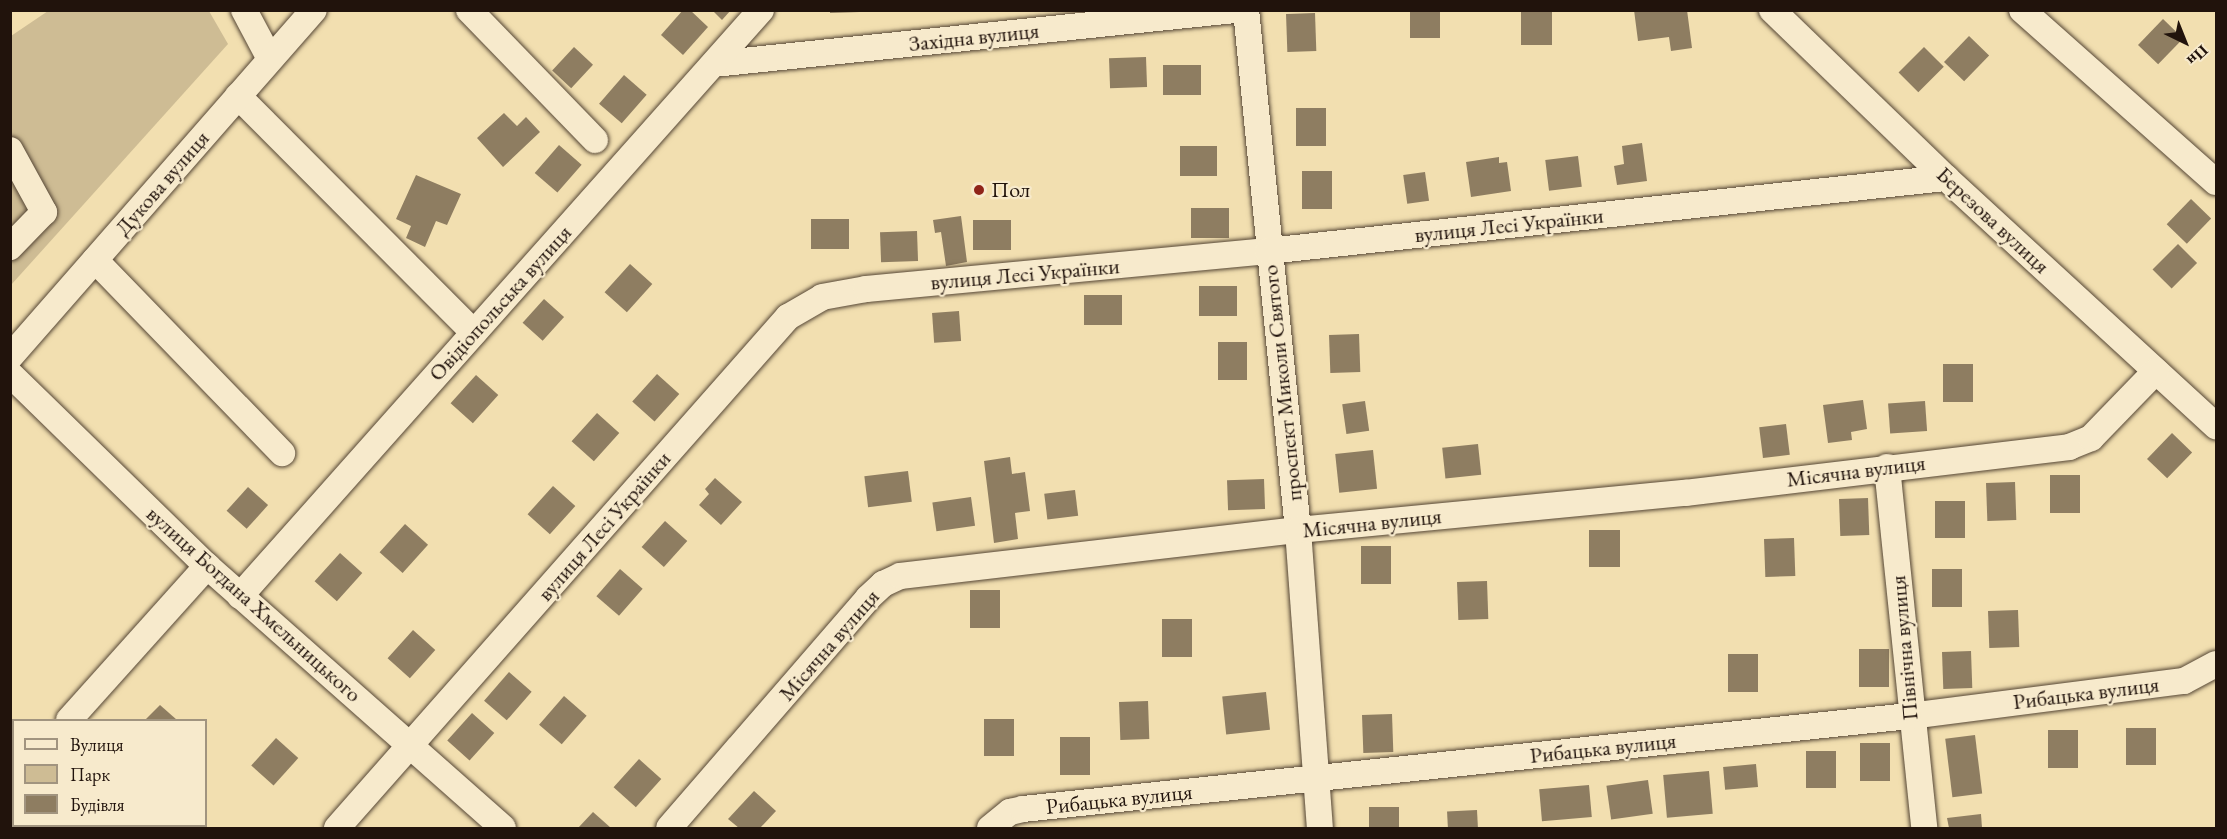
<!DOCTYPE html>
<html>
<head>
<meta charset="utf-8">
<style>
	body { margin:0 }
	#map { position:relative; width:2227px; height:839px; overflow:hidden; background:#f2dfb0; font-family:"EB Garamond",serif }
	div>[style] { position:absolute }
	.green>* { inset:0; background:#cebc94 }
	.building>* { inset:0; background:#8e7d61; transform-origin:0 0 }
	.roads { filter:drop-shadow(0 0 2px #554635) drop-shadow(0 0 2px #554635) }
	.minor>* { height:26px; margin:-13px; padding:0 13px; transform-origin:13px; border-radius:13px; background:#f7eacc }
	.dots>* { width:16px; height:16px; translate:-50% -50%; box-sizing:border-box; border:3px solid #f7eacc; border-radius:50% }
	span { translate:-50% -50%; white-space:nowrap; text-align:center; line-height:1.15; -webkit-text-stroke:4.5px #f7eacc; paint-order:stroke }
	.street-label { font-size:22px; color:#21130c }
	.poi-label { font-size:22px; color:#21130c }
	.left { translate:0 -50%; text-align:left }
	.frame { position:absolute; inset:0; border:12px solid #21130c; pointer-events:none }
	.legend { position:absolute; left:12px; top:719px; width:195px; height:108px; box-sizing:border-box; background:#f7eacc; border:2px solid #a1947f; margin:0; padding:8px 10px; list-style:none; font-size:18px; color:#21130c }
	.legend li { display:flex; align-items:center; gap:12px; height:30px }
	.legend b { width:30px; border:2px solid #a1947f }
	.north { position:absolute; left:2155px; top:12px; width:60px; height:60px; -webkit-text-stroke:4px #f7eacc; paint-order:stroke; rotate:137deg; font-size:16px; font-weight:700; line-height:24px; text-align:center; color:#21130c }
	.north::after { content:''; display:block; margin:auto; width:21px; height:27px; background:#21130c; clip-path:polygon(50% 0,100% 100%,50% 72%,0 100%) }
</style>
</head>
<body>
<div id="map">
	<div class="green">
		<i style="clip-path:polygon(48px 11px,209px 11px,228px 44px,11px 285px,11px 36px)"></i>
	</div>
	<div class="building">
		<i style="clip-path:polygon(683px 10px,690px 10px,708px 27px,683px 55px,661px 35px)"></i>
		<i style="clip-path:polygon(712px 10px,731px 10px,722px 20px)"></i>
		<i style="clip-path:polygon(830px 10px,860px 10px,860px 12px,830px 13px)"></i>
		<i style="left:1410px;top:10px;width:30px;height:28px"></i>
		<i style="left:1521px;top:10px;width:31px;height:35px"></i>
		<i style="clip-path:polygon(1634px 10px,1687px 10px,1692px 48px,1671px 51px,1669px 37px,1638px 41px)"></i>
		<i style="left:1315px;top:13px;width:38px;height:29px;rotate:88deg"></i>
		<i style="left:2163px;top:19px;width:28px;height:36px;rotate:44deg"></i>
		<i style="left:1969px;top:36px;width:28px;height:36px;rotate:44deg"></i>
		<i style="left:574px;top:47px;width:26px;height:32px;rotate:43deg"></i>
		<i style="left:1924px;top:47px;width:28px;height:36px;rotate:45deg"></i>
		<i style="left:1146px;top:57px;width:30px;height:37px;rotate:88deg"></i>
		<i style="left:1163px;top:65px;width:38px;height:30px"></i>
		<i style="left:624px;top:75px;width:30px;height:38px;rotate:41deg"></i>
		<i style="left:1296px;top:108px;width:30px;height:38px"></i>
		<i style="clip-path:polygon(504px 113px,517px 126px,526px 117px,540px 132px,503px 167px,477px 138px)"></i>
		<i style="clip-path:polygon(1642px 143px,1647px 181px,1617px 185px,1614px 166px,1624px 164px,1622px 146px)"></i>
		<i style="left:559px;top:145px;width:30px;height:37px;rotate:41deg"></i>
		<i style="left:1180px;top:146px;width:37px;height:30px"></i>
		<i style="left:1578px;top:156px;width:31px;height:33px;rotate:83deg"></i>
		<i style="clip-path:polygon(1499px 157px,1499px 163px,1507px 162px,1511px 191px,1471px 197px,1466px 162px)"></i>
		<i style="left:1302px;top:171px;width:30px;height:38px"></i>
		<i style="left:1425px;top:172px;width:29px;height:22px;rotate:82deg"></i>
		<i style="clip-path:polygon(416px 175px,461px 194px,447px 225px,436px 221px,425px 247px,406px 238px,411px 226px,396px 219px)"></i>
		<i style="left:2191px;top:199px;width:28px;height:35px;rotate:44deg"></i>
		<i style="left:1229px;top:208px;width:30px;height:38px;rotate:90deg"></i>
		<i style="clip-path:polygon(961px 216px,967px 262px,946px 266px,941px 232px,935px 233px,933px 220px)"></i>
		<i style="left:849px;top:219px;width:30px;height:38px;rotate:90deg"></i>
		<i style="left:1011px;top:220px;width:30px;height:38px;rotate:90deg"></i>
		<i style="left:917px;top:231px;width:30px;height:37px;rotate:88deg"></i>
		<i style="left:2178px;top:244px;width:27px;height:36px;rotate:45deg"></i>
		<i style="left:630px;top:264px;width:30px;height:38px;rotate:42deg"></i>
		<i style="left:1199px;top:286px;width:38px;height:30px"></i>
		<i style="left:1122px;top:295px;width:30px;height:38px;rotate:90deg"></i>
		<i style="left:544px;top:299px;width:27px;height:32px;rotate:42deg"></i>
		<i style="left:959px;top:311px;width:30px;height:27px;rotate:86deg"></i>
		<i style="left:1359px;top:334px;width:38px;height:30px;rotate:88deg"></i>
		<i style="left:1218px;top:342px;width:29px;height:38px"></i>
		<i style="left:1973px;top:364px;width:38px;height:30px;rotate:90deg"></i>
		<i style="left:657px;top:374px;width:30px;height:37px;rotate:42deg"></i>
		<i style="left:476px;top:375px;width:30px;height:38px;rotate:42deg"></i>
		<i style="clip-path:polygon(1863px 400px,1867px 429px,1851px 432px,1852px 440px,1828px 443px,1823px 405px)"></i>
		<i style="left:1365px;top:401px;width:30px;height:23px;rotate:82deg"></i>
		<i style="left:1925px;top:401px;width:30px;height:37px;rotate:86deg"></i>
		<i style="left:597px;top:413px;width:30px;height:38px;rotate:42deg"></i>
		<i style="left:1786px;top:424px;width:31px;height:27px;rotate:83deg"></i>
		<i style="left:2172px;top:433px;width:28px;height:36px;rotate:44deg"></i>
		<i style="left:1478px;top:444px;width:31px;height:36px;rotate:84deg"></i>
		<i style="left:1373px;top:450px;width:39px;height:38px;rotate:84deg"></i>
		<i style="clip-path:polygon(1010px 457px,1012px 474px,1025px 472px,1030px 511px,1015px 513px,1018px 539px,994px 543px,984px 461px)"></i>
		<i style="left:908px;top:471px;width:31px;height:44px;rotate:83deg"></i>
		<i style="left:2050px;top:475px;width:30px;height:38px"></i>
		<i style="clip-path:polygon(715px 478px,742px 502px,721px 525px,699px 505px,709px 494px,705px 489px)"></i>
		<i style="left:1264px;top:479px;width:30px;height:37px;rotate:88deg"></i>
		<i style="left:2015px;top:482px;width:38px;height:29px;rotate:88deg"></i>
		<i style="left:553px;top:486px;width:30px;height:38px;rotate:42deg"></i>
		<i style="left:248px;top:487px;width:27px;height:32px;rotate:42deg"></i>
		<i style="left:1075px;top:490px;width:26px;height:31px;rotate:83deg"></i>
		<i style="left:971px;top:497px;width:29px;height:39px;rotate:82deg"></i>
		<i style="left:1868px;top:498px;width:37px;height:29px;rotate:88deg"></i>
		<i style="left:1935px;top:501px;width:30px;height:37px"></i>
		<i style="left:665px;top:521px;width:30px;height:35px;rotate:42deg"></i>
		<i style="left:405px;top:524px;width:31px;height:38px;rotate:42deg"></i>
		<i style="left:1620px;top:530px;width:37px;height:31px;rotate:90deg"></i>
		<i style="left:1794px;top:538px;width:38px;height:30px;rotate:88deg"></i>
		<i style="left:1361px;top:546px;width:30px;height:38px"></i>
		<i style="left:340px;top:553px;width:30px;height:38px;rotate:42deg"></i>
		<i style="left:620px;top:569px;width:30px;height:36px;rotate:41deg"></i>
		<i style="left:1932px;top:569px;width:30px;height:38px"></i>
		<i style="left:1487px;top:581px;width:38px;height:30px;rotate:88deg"></i>
		<i style="left:970px;top:590px;width:30px;height:38px"></i>
		<i style="left:2018px;top:610px;width:37px;height:30px;rotate:88deg"></i>
		<i style="left:1162px;top:619px;width:30px;height:38px"></i>
		<i style="left:413px;top:630px;width:30px;height:38px;rotate:42deg"></i>
		<i style="left:1859px;top:649px;width:30px;height:38px"></i>
		<i style="left:1971px;top:651px;width:37px;height:29px;rotate:88deg"></i>
		<i style="left:1728px;top:654px;width:30px;height:38px"></i>
		<i style="left:509px;top:672px;width:30px;height:38px;rotate:41deg"></i>
		<i style="left:1266px;top:692px;width:38px;height:44px;rotate:84deg"></i>
		<i style="left:564px;top:696px;width:30px;height:38px;rotate:41deg"></i>
		<i style="left:1148px;top:701px;width:38px;height:29px;rotate:88deg"></i>
		<i style="clip-path:polygon(160px 705px,177px 720px,145px 720px)"></i>
		<i style="left:472px;top:713px;width:30px;height:37px;rotate:42deg"></i>
		<i style="left:1392px;top:714px;width:38px;height:30px;rotate:88deg"></i>
		<i style="left:1014px;top:719px;width:37px;height:30px;rotate:90deg"></i>
		<i style="left:2126px;top:728px;width:30px;height:37px"></i>
		<i style="left:2078px;top:730px;width:38px;height:30px;rotate:90deg"></i>
		<i style="left:1975px;top:735px;width:59px;height:30px;rotate:83deg"></i>
		<i style="left:1060px;top:737px;width:30px;height:38px"></i>
		<i style="left:276px;top:738px;width:30px;height:37px;rotate:42deg"></i>
		<i style="left:1860px;top:743px;width:30px;height:38px"></i>
		<i style="left:1836px;top:751px;width:37px;height:30px;rotate:90deg"></i>
		<i style="left:639px;top:759px;width:30px;height:38px;rotate:42deg"></i>
		<i style="left:1756px;top:764px;width:23px;height:33px;rotate:85deg"></i>
		<i style="left:1709px;top:771px;width:43px;height:46px;rotate:85deg"></i>
		<i style="left:1648px;top:780px;width:34px;height:42px;rotate:82deg"></i>
		<i style="left:1589px;top:785px;width:32px;height:50px;rotate:85deg"></i>
		<i style="clip-path:polygon(754px 791px,776px 811px,760px 828px,739px 828px,728px 819px)"></i>
		<i style="left:1369px;top:807px;width:30px;height:21px"></i>
		<i style="left:1477px;top:810px;width:18px;height:30px;rotate:87deg"></i>
		<i style="clip-path:polygon(593px 812px,611px 828px,578px 828px)"></i>
		<i style="clip-path:polygon(1981px 814px,1982px 828px,1949px 828px,1947px 818px)"></i>
	</div>
	<div class="roads">
		<div class="minor">
			<i style="left:244px;top:10px;width:55px;rotate:62deg"></i>
			<i style="left:469px;top:10px;width:181px;rotate:45.9deg"></i>
			<i style="left:1246px;top:10px;width:523px;rotate:84.29deg"></i>
			<i style="left:1298px;top:530px;width:299px;rotate:85.8deg"></i>
			<i style="left:1772px;top:10px;width:242px;rotate:44deg"></i>
			<i style="left:1946px;top:178px;width:367px;rotate:42.6deg"></i>
			<i style="left:2022px;top:10px;width:259px;rotate:41.6deg"></i>
			<i style="left:714px;top:64px;width:524px;rotate:-5.92deg"></i>
			<i style="left:238px;top:96px;width:334px;rotate:45.1deg"></i>
			<i style="left:10px;top:150px;width:71px;rotate:61.3deg"></i>
			<i style="left:44px;top:212px;width:49px;rotate:134.2deg"></i>
			<i style="left:95px;top:260px;width:269px;rotate:45.9deg"></i>
			<i style="left:10px;top:357px;width:461px;rotate:-48.8deg"></i>
			<i style="left:10px;top:374px;width:275px;rotate:44.3deg"></i>
			<i style="left:207px;top:566px;width:395px;rotate:41.5deg"></i>
			<i style="left:1887px;top:467px;width:363px;rotate:84.1deg"></i>
			<i style="left:240px;top:596px;width:784px;rotate:-48.36deg"></i>
			<i style="left:69px;top:720px;width:207px;rotate:-48.1deg"></i>
			<i style="left:10px;top:786px;width:6px;rotate:-45deg"></i>
			<i style="left:337px;top:828px;width:682px;rotate:-48.57deg"></i>
			<i style="left:788px;top:317px;width:39px;rotate:-30deg"></i>
			<i style="left:822px;top:297px;width:45px;rotate:-10.3deg"></i>
			<i style="left:866px;top:289px;width:404px;rotate:-5.4deg"></i>
			<i style="left:1268px;top:251px;width:682px;rotate:-6.15deg"></i>
			<i style="left:669px;top:828px;width:304px;rotate:-49.1deg"></i>
			<i style="left:868px;top:598px;width:21px;rotate:-43deg"></i>
			<i style="left:883px;top:584px;width:19px;rotate:-25deg"></i>
			<i style="left:900px;top:576px;width:401px;rotate:-6.6deg"></i>
			<i style="left:1298px;top:530px;width:389px;rotate:-5.5deg"></i>
			<i style="left:1685px;top:493px;width:387px;rotate:-6.8deg"></i>
			<i style="left:2069px;top:447px;width:24px;rotate:-22deg"></i>
			<i style="left:2091px;top:438px;width:93px;rotate:-45.9deg"></i>
			<i style="left:990px;top:828px;width:26px;rotate:-39deg"></i>
			<i style="left:1010px;top:812px;width:13px;rotate:-13deg"></i>
			<i style="left:1023px;top:809px;width:892px;rotate:-5.99deg"></i>
			<i style="left:1910px;top:716px;width:276px;rotate:-7.3deg"></i>
			<i style="left:2184px;top:681px;width:36px;rotate:-28deg"></i>
		</div>
	</div>
	<div class="dots">
		<i style="left:979px;top:190px;background:#8f2418"></i>
	</div>
	<div class="street-label">
		<span style="left:974px;top:37px;rotate:-6deg">Західна вулиця</span>
		<span style="left:162px;top:183px;rotate:-49deg">Дукова вулиця</span>
		<span style="left:1993px;top:220px;rotate:43deg">Березова вулиця</span>
		<span style="left:1509px;top:225px;rotate:-6deg">вулиця Лесі Українки</span>
		<span style="left:1025px;top:274px;rotate:-5deg">вулиця Лесі Українки</span>
		<span style="left:500px;top:303px;rotate:-48deg">Овідіопольська вулиця</span>
		<span style="left:1282px;top:383px;rotate:-96deg">проспект Миколи Святого</span>
		<span style="left:1856px;top:471px;rotate:-7deg">Місячна вулиця</span>
		<span style="left:1372px;top:523px;rotate:-6deg">Місячна вулиця</span>
		<span style="left:604px;top:526px;rotate:-49deg">вулиця Лесі Українки</span>
		<span style="left:254px;top:604px;rotate:42deg">вулиця Богдана Хмельницького</span>
		<span style="left:829px;top:645px;rotate:-49deg">Місячна вулиця</span>
		<span style="left:1904px;top:648px;rotate:-95deg">Північна вулиця</span>
		<span style="left:2086px;top:693px;rotate:-7deg">Рибацька вулиця</span>
		<span style="left:1603px;top:748px;rotate:-6deg">Рибацька вулиця</span>
		<span style="left:1119px;top:799px;rotate:-6deg">Рибацька вулиця</span>
	</div>
	<div class="poi-label">
		<span class="left" style="left:991px;top:190px">Пол</span>
	</div>
	<div class="frame"></div>
	<ul class="legend">
	<li><b style="height:8px;background:#f7eacc"></b>Вулиця</li>
	<li><b style="height:16px;background:#cebc94"></b>Парк</li>
	<li><b style="height:16px;background:#8e7d61"></b>Будівля</li>
	</ul>
	<div class="north">Пн</div>
</div>
</body>
</html>
